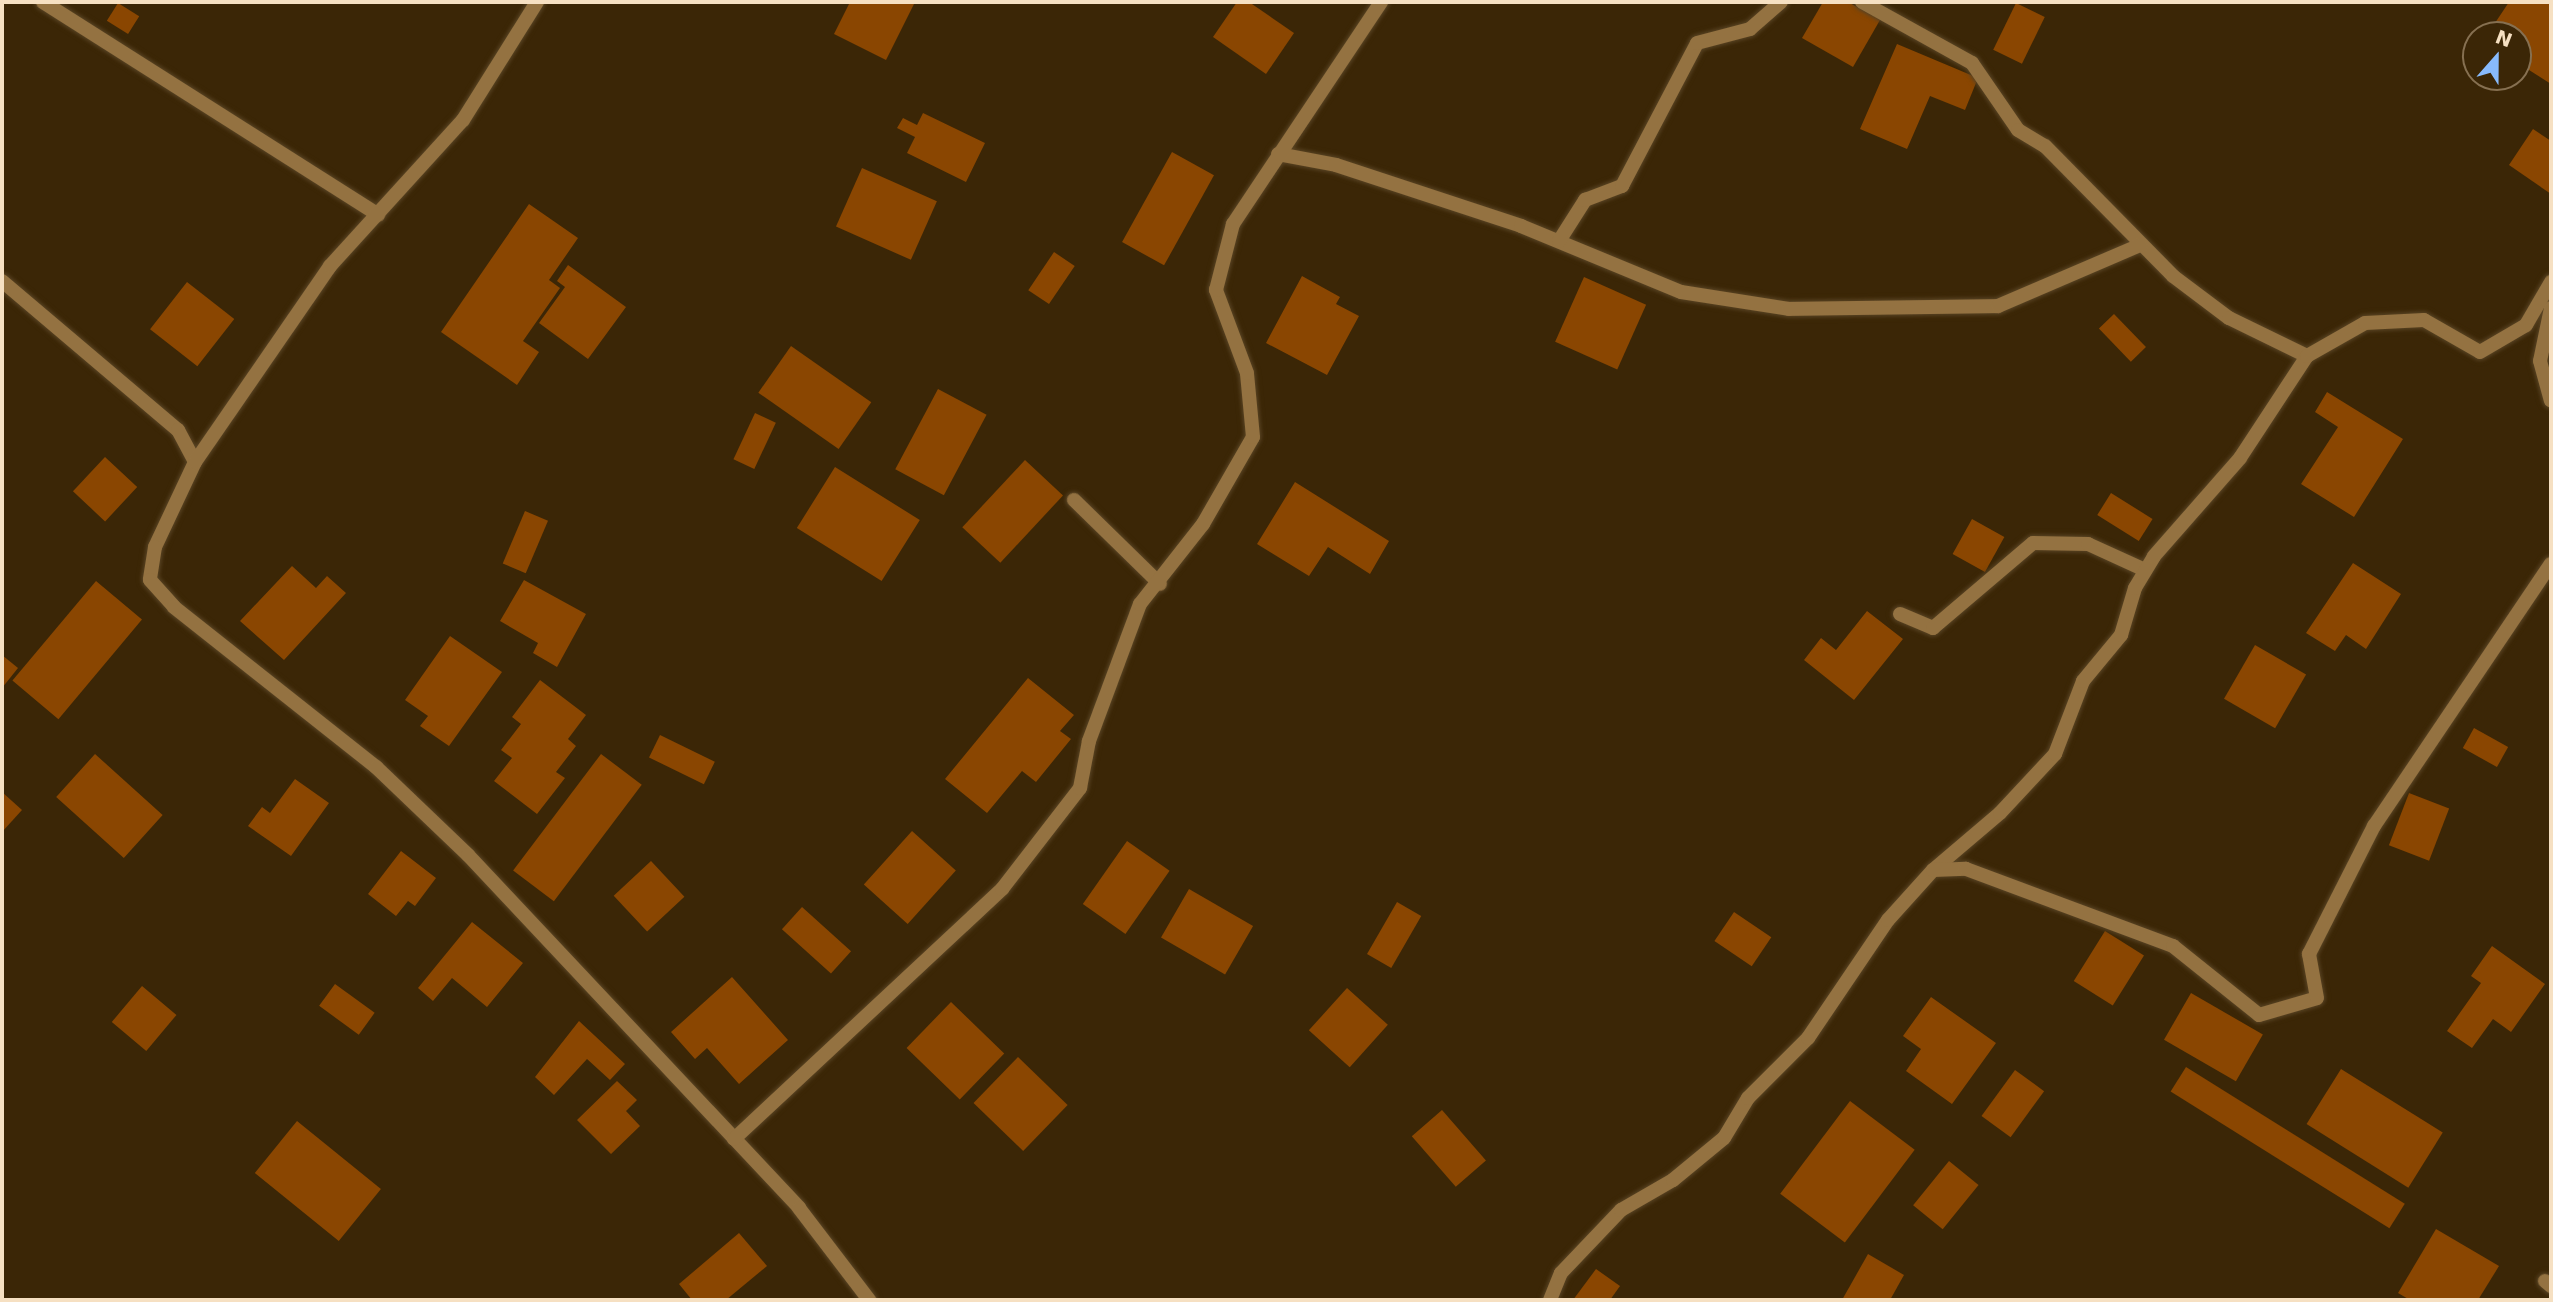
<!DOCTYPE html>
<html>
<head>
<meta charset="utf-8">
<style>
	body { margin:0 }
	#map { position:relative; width:2553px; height:1302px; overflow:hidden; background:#3b2606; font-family:"DejaVu Sans",sans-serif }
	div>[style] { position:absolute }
	.building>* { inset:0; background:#8a4601; transform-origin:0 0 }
	.roads { filter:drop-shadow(0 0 2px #594424) drop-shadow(0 0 2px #594424) }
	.street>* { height:14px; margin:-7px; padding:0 7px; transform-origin:7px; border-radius:7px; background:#947241 }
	span { translate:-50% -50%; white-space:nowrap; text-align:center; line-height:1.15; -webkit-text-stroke:5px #3b2606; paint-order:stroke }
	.frame { position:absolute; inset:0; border:4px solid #f6e0c2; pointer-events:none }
	.north { position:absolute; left:2462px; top:21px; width:70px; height:70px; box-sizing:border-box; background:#3b2606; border:2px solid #867051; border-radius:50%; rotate:21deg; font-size:19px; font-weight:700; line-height:28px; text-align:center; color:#f6e0c2 }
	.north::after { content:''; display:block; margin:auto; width:24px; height:32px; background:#88bafc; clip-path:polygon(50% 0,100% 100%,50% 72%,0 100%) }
</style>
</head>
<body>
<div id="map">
	<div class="building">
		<i style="clip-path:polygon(850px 2px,915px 2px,886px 60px,834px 34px)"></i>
		<i style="clip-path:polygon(1237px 2px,1249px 2px,1294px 33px,1266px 74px,1213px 37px)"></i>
		<i style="clip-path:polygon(1823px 2px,1848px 2px,1880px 20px,1853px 67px,1802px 38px)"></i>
		<i style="clip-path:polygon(2509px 2px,2551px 2px,2551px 84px,2518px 63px,2518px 35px,2487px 35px)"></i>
		<i style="left:118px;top:3px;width:25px;height:21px;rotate:32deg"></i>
		<i style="left:2016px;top:3px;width:32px;height:52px;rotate:26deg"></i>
		<i style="clip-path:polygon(1897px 44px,1978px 78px,1965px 110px,1930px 96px,1907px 149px,1860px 129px)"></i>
		<i style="clip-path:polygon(923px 113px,985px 143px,966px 182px,907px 153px,915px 137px,897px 128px,903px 118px,917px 125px)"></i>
		<i style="clip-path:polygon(2533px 129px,2551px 141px,2551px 194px,2509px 165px)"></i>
		<i style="left:1172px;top:152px;width:48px;height:103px;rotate:29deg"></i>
		<i style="left:862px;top:168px;width:82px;height:64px;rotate:24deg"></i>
		<i style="clip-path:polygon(529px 204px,578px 238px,549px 280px,560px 288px,523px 341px,539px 352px,517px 385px,441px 332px)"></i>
		<i style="left:1054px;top:252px;width:25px;height:46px;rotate:34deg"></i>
		<i style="clip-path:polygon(568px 265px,626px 307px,588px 359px,539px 323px,565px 287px,557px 281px)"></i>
		<i style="clip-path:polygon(1302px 276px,1340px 297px,1336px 304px,1359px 316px,1327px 375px,1266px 343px)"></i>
		<i style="left:1584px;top:277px;width:68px;height:71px;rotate:24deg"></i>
		<i style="left:187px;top:282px;width:60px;height:60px;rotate:38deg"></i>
		<i style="left:2114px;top:314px;width:46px;height:21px;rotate:46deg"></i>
		<i style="left:791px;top:346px;width:98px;height:57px;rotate:35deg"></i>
		<i style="left:938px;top:389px;width:55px;height:91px;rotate:28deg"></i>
		<i style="clip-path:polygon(2327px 392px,2403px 439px,2354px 517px,2301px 484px,2338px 427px,2315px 412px)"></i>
		<i style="left:755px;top:413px;width:23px;height:51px;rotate:25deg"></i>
		<i style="left:105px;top:457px;width:44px;height:47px;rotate:43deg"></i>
		<i style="left:1025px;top:460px;width:52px;height:92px;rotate:43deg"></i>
		<i style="left:835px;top:467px;width:100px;height:72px;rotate:32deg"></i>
		<i style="clip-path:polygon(1295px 482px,1389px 541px,1370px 574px,1328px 547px,1309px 576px,1257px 544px)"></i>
		<i style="left:2111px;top:493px;width:49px;height:26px;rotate:32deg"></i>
		<i style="left:525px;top:511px;width:25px;height:57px;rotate:23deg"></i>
		<i style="left:1972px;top:519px;width:37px;height:40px;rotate:29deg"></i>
		<i style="clip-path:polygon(2353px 563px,2401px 594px,2366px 649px,2346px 635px,2335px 651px,2306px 633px)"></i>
		<i style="clip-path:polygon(292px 566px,316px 588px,327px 576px,346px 593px,284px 660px,240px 621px)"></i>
		<i style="clip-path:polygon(524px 580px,586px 614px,557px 667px,533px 653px,538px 643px,500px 621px)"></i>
		<i style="left:96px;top:581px;width:60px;height:130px;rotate:40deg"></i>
		<i style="clip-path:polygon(1867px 611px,1903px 639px,1854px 700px,1804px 660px,1821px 638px,1836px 650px)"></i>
		<i style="clip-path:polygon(450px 636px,502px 672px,449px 746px,420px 726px,428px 716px,405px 700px)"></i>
		<i style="left:2255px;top:645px;width:59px;height:62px;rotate:30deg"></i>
		<i style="clip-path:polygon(2px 655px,18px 668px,2px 688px)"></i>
		<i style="clip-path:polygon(1028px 678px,1074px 715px,1060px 731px,1071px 739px,1036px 782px,1022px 771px,987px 813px,945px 779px)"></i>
		<i style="clip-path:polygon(540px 680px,586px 715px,568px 739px,576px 746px,556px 772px,565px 778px,537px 814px,494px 781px,512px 758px,501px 750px,521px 724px,512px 717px)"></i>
		<i style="left:2474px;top:728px;width:39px;height:23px;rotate:29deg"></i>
		<i style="left:660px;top:735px;width:61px;height:25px;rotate:26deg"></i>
		<i style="left:95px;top:754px;width:91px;height:58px;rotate:42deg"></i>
		<i style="left:601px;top:754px;width:51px;height:146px;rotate:37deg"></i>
		<i style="clip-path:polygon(295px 779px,329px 803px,291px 856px,248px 826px,262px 807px,270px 813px)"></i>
		<i style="clip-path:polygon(2px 792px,22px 810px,2px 832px)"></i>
		<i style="left:2409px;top:793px;width:43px;height:56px;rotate:21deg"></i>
		<i style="left:912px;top:831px;width:59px;height:72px;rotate:42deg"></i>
		<i style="left:1127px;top:841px;width:52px;height:77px;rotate:35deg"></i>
		<i style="clip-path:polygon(401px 851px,436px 878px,415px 906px,408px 901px,396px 916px,368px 894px)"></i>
		<i style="left:651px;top:861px;width:49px;height:51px;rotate:47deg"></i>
		<i style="left:1189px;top:889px;width:74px;height:56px;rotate:30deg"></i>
		<i style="left:1397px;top:902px;width:28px;height:60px;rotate:30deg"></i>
		<i style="left:802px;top:907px;width:66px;height:30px;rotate:42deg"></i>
		<i style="left:1734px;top:912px;width:45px;height:35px;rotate:34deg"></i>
		<i style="clip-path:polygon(472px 922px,523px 963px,487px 1007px,452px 978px,433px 1001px,418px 988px)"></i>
		<i style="left:2105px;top:931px;width:46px;height:59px;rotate:32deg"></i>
		<i style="clip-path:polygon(2492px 946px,2545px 984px,2511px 1032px,2493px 1019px,2472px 1048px,2447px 1031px,2481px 983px,2471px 976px)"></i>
		<i style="clip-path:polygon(732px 977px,788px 1040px,739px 1084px,707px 1048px,695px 1059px,671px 1032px)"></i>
		<i style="left:335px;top:984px;width:49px;height:27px;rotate:36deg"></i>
		<i style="left:142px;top:986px;width:45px;height:47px;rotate:40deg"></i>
		<i style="left:1347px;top:988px;width:55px;height:57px;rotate:42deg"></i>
		<i style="left:2191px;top:993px;width:83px;height:54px;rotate:30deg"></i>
		<i style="clip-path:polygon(1931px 997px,1996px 1043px,1952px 1104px,1906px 1071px,1921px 1049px,1903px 1036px)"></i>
		<i style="left:951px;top:1002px;width:74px;height:64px;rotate:44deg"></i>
		<i style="clip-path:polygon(579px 1021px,625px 1064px,610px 1080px,587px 1059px,554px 1095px,535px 1077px)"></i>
		<i style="left:1018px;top:1057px;width:69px;height:64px;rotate:44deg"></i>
		<i style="left:2186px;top:1067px;width:258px;height:29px;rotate:32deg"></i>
		<i style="left:2341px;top:1069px;width:120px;height:65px;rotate:32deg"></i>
		<i style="left:2015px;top:1070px;width:36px;height:57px;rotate:36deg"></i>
		<i style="clip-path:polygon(617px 1081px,637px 1100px,626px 1111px,640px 1126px,611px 1154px,577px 1120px)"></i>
		<i style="left:1850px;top:1101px;width:81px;height:116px;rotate:37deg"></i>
		<i style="left:1442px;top:1110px;width:67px;height:40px;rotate:49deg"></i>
		<i style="left:297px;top:1121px;width:108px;height:67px;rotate:39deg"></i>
		<i style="left:1949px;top:1161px;width:38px;height:57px;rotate:39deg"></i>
		<i style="clip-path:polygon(2436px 1229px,2499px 1266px,2478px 1300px,2410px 1300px,2398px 1293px)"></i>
		<i style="clip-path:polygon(739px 1233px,767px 1266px,726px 1300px,692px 1300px,679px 1284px)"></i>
		<i style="clip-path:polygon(1868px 1254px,1904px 1275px,1890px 1300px,1842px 1300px)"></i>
		<i style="clip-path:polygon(1596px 1269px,1620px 1286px,1610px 1300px,1573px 1300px)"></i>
	</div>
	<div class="roads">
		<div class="street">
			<i style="left:43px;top:2px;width:397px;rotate:32.4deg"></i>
			<i style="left:1862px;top:2px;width:126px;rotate:29deg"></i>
			<i style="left:1972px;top:63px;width:81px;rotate:55.5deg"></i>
			<i style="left:2018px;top:130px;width:31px;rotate:31deg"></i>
			<i style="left:2045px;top:146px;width:182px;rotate:45.4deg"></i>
			<i style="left:2173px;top:276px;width:70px;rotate:36.9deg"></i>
			<i style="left:2229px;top:318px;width:87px;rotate:26deg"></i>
			<i style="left:1278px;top:154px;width:59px;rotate:10.7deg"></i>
			<i style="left:1336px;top:165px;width:195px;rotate:18.2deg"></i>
			<i style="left:1521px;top:226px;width:173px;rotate:22.4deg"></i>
			<i style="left:1681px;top:292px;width:109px;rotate:8.9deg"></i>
			<i style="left:1789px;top:309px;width:209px;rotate:-0.8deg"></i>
			<i style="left:1998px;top:306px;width:155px;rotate:-23.2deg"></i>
			<i style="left:1559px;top:241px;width:49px;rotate:-57.6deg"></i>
			<i style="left:1585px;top:200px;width:40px;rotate:-21deg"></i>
			<i style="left:1622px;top:186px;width:161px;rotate:-62.3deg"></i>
			<i style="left:1697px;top:43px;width:55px;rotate:-14.8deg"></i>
			<i style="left:1750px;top:29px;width:41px;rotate:-41.1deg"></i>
			<i style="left:2px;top:281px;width:231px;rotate:40.3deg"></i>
			<i style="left:178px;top:430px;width:36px;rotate:62deg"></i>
			<i style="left:195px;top:462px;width:94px;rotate:115.2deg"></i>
			<i style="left:155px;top:547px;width:33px;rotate:99deg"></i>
			<i style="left:150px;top:580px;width:36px;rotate:48deg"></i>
			<i style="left:174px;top:607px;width:258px;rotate:38.4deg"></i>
			<i style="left:376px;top:767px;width:127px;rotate:43.7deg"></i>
			<i style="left:468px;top:855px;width:484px;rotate:46.8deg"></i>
			<i style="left:799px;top:1208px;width:116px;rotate:52.7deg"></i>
			<i style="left:2551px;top:308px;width:54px;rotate:101.7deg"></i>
			<i style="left:2540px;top:361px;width:41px;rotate:74.6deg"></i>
			<i style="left:195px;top:462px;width:238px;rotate:-55.4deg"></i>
			<i style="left:330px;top:266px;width:197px;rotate:-47.7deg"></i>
			<i style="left:463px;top:120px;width:139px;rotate:-57.9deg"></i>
			<i style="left:1074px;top:500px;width:120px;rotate:44.3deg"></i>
			<i style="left:1900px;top:614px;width:36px;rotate:23deg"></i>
			<i style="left:1933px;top:628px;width:131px;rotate:-40.4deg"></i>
			<i style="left:2033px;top:543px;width:55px;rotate:1deg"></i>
			<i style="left:2088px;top:544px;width:63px;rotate:24.5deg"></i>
			<i style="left:1933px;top:870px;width:88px;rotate:-40.4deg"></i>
			<i style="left:2000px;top:813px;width:81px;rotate:-47deg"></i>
			<i style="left:2055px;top:754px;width:78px;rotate:-69deg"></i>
			<i style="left:2083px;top:681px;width:60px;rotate:-50.4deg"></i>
			<i style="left:2121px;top:635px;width:49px;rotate:-73.4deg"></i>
			<i style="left:2135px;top:588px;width:37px;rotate:-59deg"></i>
			<i style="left:2154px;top:556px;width:130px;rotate:-48.7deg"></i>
			<i style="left:2240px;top:458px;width:122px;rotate:-56.7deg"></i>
			<i style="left:2307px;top:356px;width:67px;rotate:-29.6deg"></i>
			<i style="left:2365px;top:323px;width:59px;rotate:-2.9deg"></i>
			<i style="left:2424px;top:320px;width:64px;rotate:29.7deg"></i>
			<i style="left:2480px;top:352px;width:53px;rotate:-30.4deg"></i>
			<i style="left:2526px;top:325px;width:50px;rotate:-59.8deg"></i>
			<i style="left:734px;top:1139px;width:367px;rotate:-43deg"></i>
			<i style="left:1002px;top:889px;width:128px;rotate:-52.3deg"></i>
			<i style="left:1080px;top:788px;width:48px;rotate:-79.2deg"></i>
			<i style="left:1089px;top:741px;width:146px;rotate:-69.6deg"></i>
			<i style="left:1140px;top:604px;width:102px;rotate:-51.8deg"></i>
			<i style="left:1203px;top:524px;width:100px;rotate:-60.1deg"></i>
			<i style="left:1253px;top:437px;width:64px;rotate:-95.4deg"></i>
			<i style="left:1247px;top:373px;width:89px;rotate:-110.5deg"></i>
			<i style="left:1216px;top:290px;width:68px;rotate:-75.6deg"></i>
			<i style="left:1233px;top:224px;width:267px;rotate:-56.3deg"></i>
			<i style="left:2545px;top:1281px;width:8px;rotate:40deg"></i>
			<i style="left:1550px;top:1300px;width:29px;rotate:-68deg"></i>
			<i style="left:1561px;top:1273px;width:87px;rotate:-46.4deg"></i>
			<i style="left:1621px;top:1210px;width:60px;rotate:-30deg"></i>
			<i style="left:1673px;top:1180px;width:66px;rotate:-39.5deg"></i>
			<i style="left:1724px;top:1138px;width:47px;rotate:-59deg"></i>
			<i style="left:1748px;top:1098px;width:85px;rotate:-45deg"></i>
			<i style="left:1808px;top:1038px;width:143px;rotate:-55.9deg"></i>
			<i style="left:1888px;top:920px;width:67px;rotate:-48deg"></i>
			<i style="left:1933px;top:870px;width:33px;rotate:-2deg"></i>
			<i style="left:1966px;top:869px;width:221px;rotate:20.4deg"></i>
			<i style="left:2173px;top:946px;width:110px;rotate:38.7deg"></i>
			<i style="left:2259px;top:1015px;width:60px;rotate:-16.3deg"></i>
			<i style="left:2317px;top:998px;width:45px;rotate:-100.3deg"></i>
			<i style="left:2309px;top:954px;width:144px;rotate:-63.1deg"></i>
			<i style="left:2374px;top:826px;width:316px;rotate:-56deg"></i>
		</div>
	</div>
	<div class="frame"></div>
	<div class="north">N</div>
</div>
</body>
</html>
